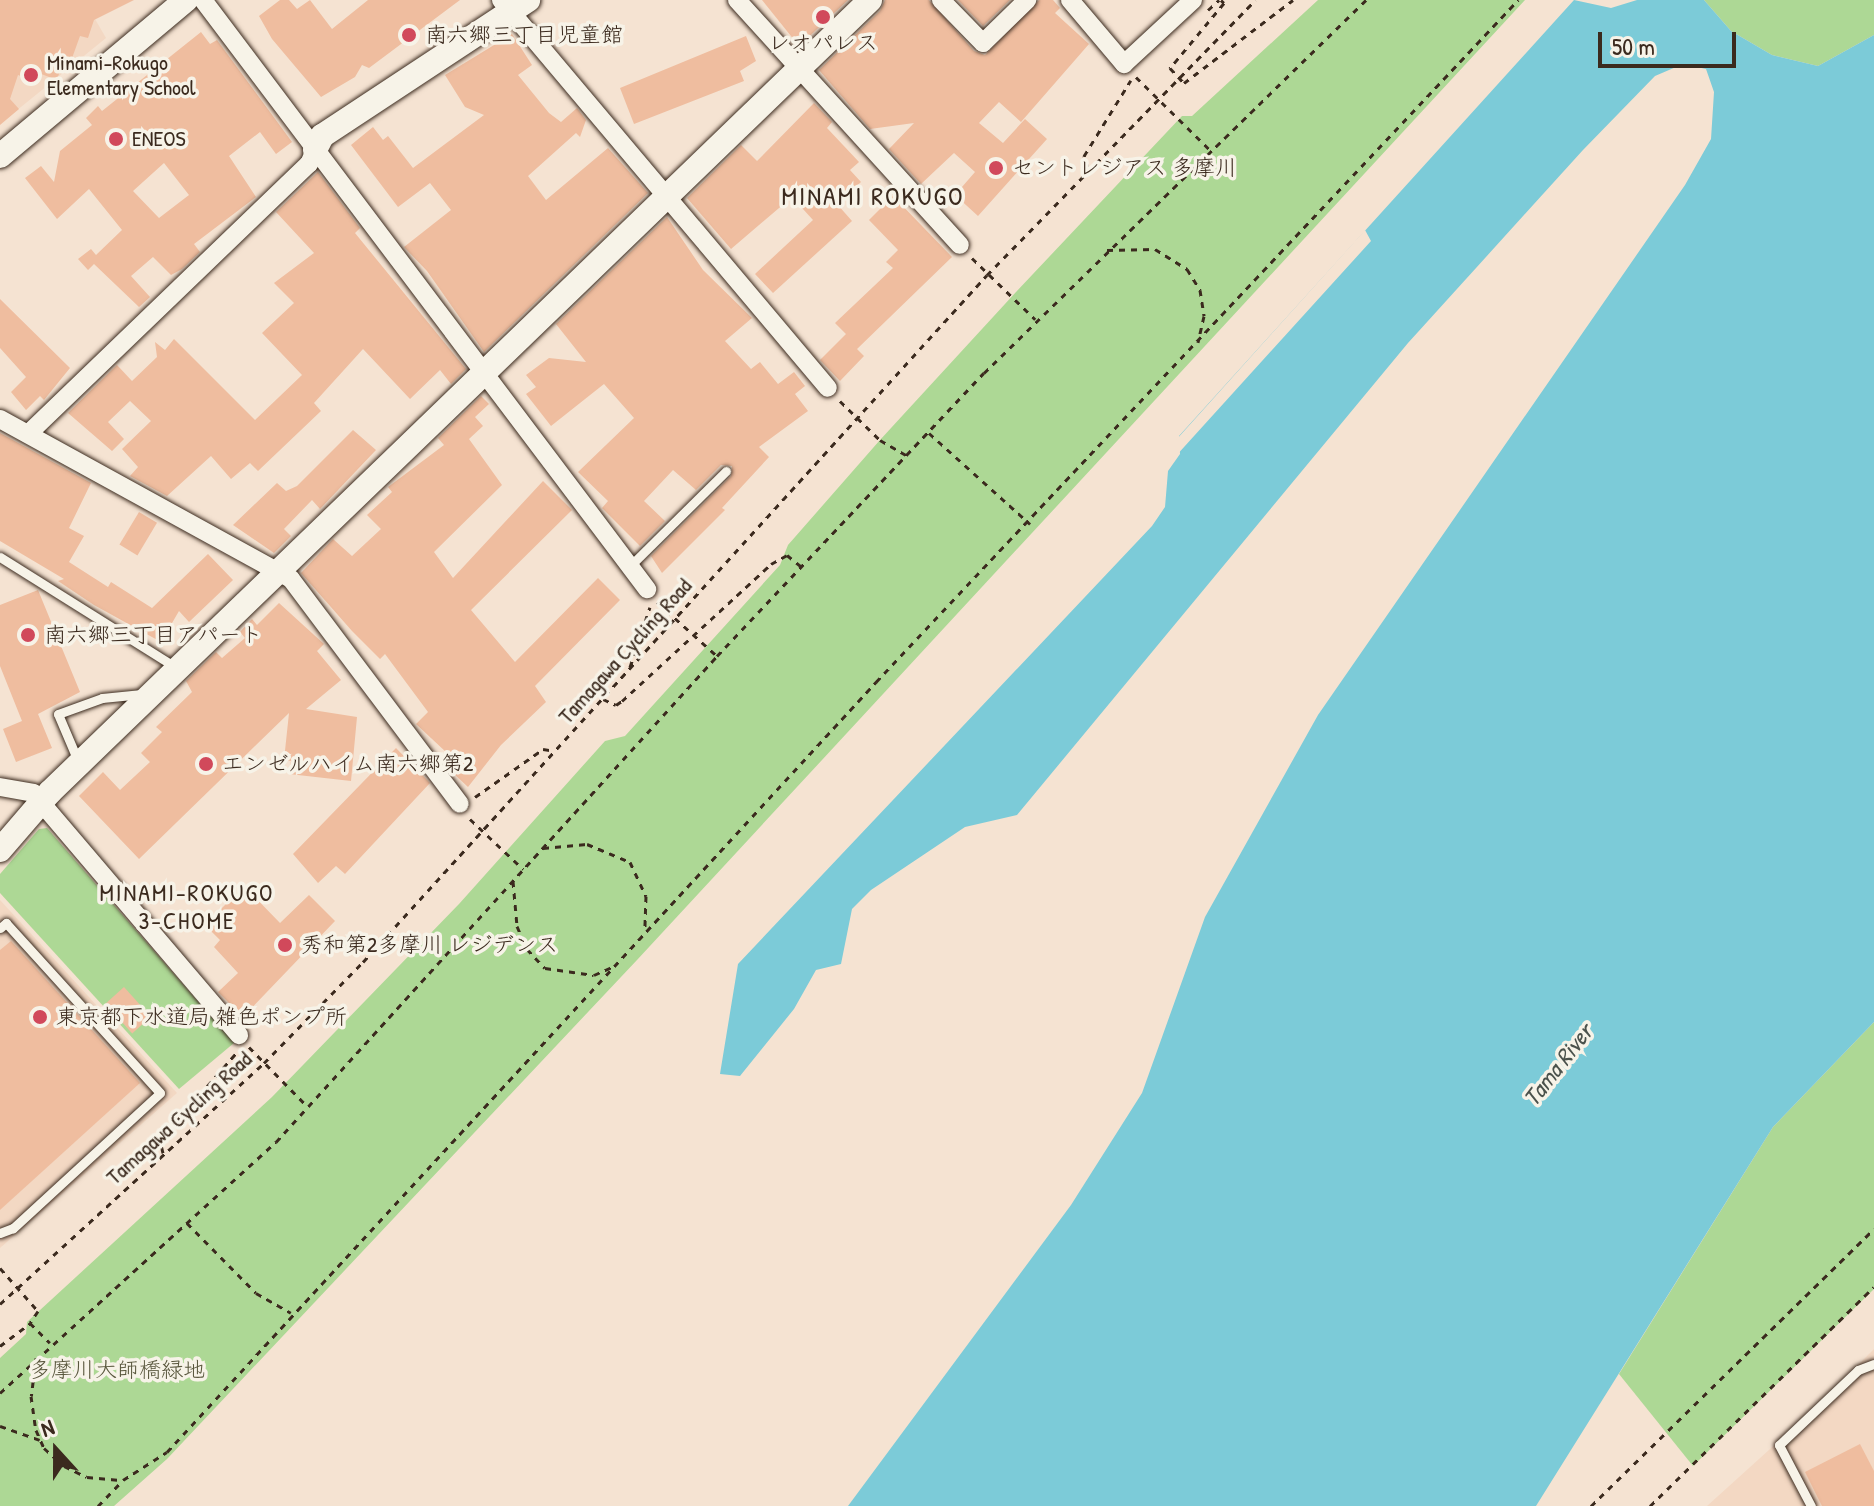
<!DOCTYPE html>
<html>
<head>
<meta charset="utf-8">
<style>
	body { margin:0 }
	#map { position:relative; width:1874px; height:1506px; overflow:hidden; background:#f5e3d2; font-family:"Patrick Hand","Klee One",sans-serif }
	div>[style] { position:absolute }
	.built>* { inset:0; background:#f3d8c3 }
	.green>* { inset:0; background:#add895 }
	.water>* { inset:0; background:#7ccbd8 }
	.pier>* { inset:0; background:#f5e3d2 }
	.building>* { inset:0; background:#efbd9f; transform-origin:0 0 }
	.path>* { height:3px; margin-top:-1.5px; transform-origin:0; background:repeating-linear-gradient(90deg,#3b2a1e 0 6px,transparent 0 12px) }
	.roads { filter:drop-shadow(0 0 2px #3b2a1e) drop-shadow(0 0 2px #3b2a1e) }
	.service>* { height:9px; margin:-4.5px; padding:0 4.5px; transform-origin:4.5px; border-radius:4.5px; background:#f7f3e8 }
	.minor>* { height:18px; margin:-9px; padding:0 9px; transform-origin:9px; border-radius:9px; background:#f7f3e8 }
	.tertiary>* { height:24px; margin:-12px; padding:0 12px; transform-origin:12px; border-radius:12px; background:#f7f3e8 }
	.dots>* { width:22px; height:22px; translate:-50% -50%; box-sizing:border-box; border:4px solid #f7f3e8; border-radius:50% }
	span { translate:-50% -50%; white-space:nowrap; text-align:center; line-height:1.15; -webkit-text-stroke:7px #f7f3e8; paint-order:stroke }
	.poi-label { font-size:22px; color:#3b2a1e }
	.left { translate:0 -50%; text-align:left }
	.street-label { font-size:22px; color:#3b2a1e }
	.park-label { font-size:22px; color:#58563c }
	.neighbourhood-label { font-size:24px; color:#3b2a1e; letter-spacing:2px }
	.water-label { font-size:24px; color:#4b524c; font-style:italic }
	.quarter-label { font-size:26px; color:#3b2a1e; letter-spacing:2px }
	.north { position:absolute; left:16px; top:1410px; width:80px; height:80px; -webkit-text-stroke:6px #f7f3e8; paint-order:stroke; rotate:339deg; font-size:22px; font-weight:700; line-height:32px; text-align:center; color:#3b2a1e }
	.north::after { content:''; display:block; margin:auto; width:28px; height:36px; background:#3b2a1e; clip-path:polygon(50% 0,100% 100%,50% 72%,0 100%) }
	.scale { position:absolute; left:1598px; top:32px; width:138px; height:36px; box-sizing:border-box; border:4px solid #3b2a1e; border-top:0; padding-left:10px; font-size:24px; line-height:28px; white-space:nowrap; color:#3b2a1e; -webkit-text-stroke:6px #f7f3e8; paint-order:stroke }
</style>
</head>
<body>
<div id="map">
	<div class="built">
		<i style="clip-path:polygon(0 0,84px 0,106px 38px,0 124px)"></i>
		<i style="clip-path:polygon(0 900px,177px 1093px,0 1248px)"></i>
		<i style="clip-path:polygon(1874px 1349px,1874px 1506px,1707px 1506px,1811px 1412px)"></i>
	</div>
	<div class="green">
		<i style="clip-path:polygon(1318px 0,1525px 0,637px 960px,167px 1459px,114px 1506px,0 1506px,0 1358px,26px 1334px,27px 1322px,272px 1097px,459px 904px,605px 741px,625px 736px,780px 565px,788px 545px,880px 440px,1016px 292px,1182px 116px,1192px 116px)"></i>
		<i style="clip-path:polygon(1704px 0,1874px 0,1874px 35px,1818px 66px,1772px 55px,1731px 31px)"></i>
		<i style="clip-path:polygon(47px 828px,234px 1043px,179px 1089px,0 893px,0 874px,39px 829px)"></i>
		<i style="clip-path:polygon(1874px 1022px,1874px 1289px,1693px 1466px,1619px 1374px,1773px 1127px)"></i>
	</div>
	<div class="water">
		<i style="clip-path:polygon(1574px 0,1611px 8px,1637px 0,1704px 0,1731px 31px,1772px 55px,1818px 66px,1874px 35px,1874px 1022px,1773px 1127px,1536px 1506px,848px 1506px,1071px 1205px,1142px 1093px,1205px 917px,1318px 715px,1685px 185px,1711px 139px,1714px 92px,1706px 69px,1683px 64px,1655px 76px,1583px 150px,1408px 343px,1017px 815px,965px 827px,871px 890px,852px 909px,841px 964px,816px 970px,794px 1009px,740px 1076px,720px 1074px,738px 964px,1152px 526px,1165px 507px,1168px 471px,1180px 454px,1179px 436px)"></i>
	</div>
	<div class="pier">
		<i style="clip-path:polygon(1365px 230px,1371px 241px,1165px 468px,1176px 452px,1176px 440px)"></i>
	</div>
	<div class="building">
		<i style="clip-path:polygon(0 0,134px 0,94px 20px,88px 38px,80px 36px,71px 61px,64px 58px,57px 80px,36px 72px,32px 80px,18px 75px,10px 99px,19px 109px,0 125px)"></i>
		<i style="clip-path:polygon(280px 0,289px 0,297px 9px,310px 0,332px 29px,368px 0,460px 0,369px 68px,362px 65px,355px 77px,321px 97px,272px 39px,259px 16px)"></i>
		<i style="clip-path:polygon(762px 0,848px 0,799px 46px)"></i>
		<i style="clip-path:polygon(885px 0,929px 0,974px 51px,985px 55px,1039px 0,1053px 0,1060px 8px,1055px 13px,1089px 44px,1021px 122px,999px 102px,979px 123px,1003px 143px,1025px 119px,1047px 139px,978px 216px,955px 195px,975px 172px,954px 153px,921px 184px,889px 149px,914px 123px,870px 129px,819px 70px,880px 11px)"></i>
		<i style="clip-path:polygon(958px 0,1010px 0,983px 26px)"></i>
		<i style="clip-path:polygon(evenodd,201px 32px,210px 44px,217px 40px,292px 142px,276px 154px,260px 132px,229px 156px,256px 197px,194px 244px,200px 252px,182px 269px,171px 275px,153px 257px,131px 276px,150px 297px,139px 307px,94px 264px,88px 270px,78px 259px,91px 249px,96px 255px,122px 230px,89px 189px,57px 219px,25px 178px,41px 166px,54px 182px,60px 151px,92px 125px,86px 118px,98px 106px,102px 111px,201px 32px,164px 163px,189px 195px,159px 218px,133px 191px,164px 163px)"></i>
		<i style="clip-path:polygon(512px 34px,532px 65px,518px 75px,549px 113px,561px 122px,577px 108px,586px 120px,580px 137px,576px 133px,528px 176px,546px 200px,608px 148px,648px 193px,484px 352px,427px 271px,404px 247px,451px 210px,430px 183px,398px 207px,351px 145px,373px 127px,383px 140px,388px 136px,413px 168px,484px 115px,465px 107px,445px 75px)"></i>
		<i style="clip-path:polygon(746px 36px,756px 61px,740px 71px,744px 81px,634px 124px,620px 88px)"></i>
		<i style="clip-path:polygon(814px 103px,832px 122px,827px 128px,859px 162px,850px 170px,861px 182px,837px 204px,852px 221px,773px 293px,755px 274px,813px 220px,792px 197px,731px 249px,687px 198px,741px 145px,757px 161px)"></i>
		<i style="clip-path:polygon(318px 172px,360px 228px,355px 233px,466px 369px,451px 384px,440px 370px,410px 399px,363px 349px,314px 403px,321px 411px,258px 471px,250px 463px,231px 479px,211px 456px,167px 496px,130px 476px,138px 467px,122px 449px,151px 421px,130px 401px,108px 422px,124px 439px,112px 451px,68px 413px,117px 365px,132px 381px,157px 357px,155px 342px,165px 350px,174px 339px,255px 420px,302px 375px,262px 333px,294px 303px,274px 283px,314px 253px,276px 212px)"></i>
		<i style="clip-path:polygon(893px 196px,952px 257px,857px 349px,864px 356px,840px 381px,820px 360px,846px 334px,835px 323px,893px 268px,886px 262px,898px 250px,869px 220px)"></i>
		<i style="clip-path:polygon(667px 217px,703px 270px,752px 318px,725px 341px,751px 369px,760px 362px,778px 384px,794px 372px,805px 386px,795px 394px,808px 411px,759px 447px,769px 457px,722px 508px,725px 510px,662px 573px,651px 556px,731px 476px,732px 466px,721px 465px,696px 490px,673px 470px,644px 501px,665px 521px,640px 546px,602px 508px,608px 501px,578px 472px,634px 418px,604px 384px,551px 426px,526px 394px,536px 387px,526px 375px,549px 358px,586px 362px,556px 324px)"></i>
		<i style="clip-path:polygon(0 299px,70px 368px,44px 400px,40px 396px,26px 410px,11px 392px,26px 377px,0 348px)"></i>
		<i style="clip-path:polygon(481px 396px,489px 404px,475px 417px,483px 426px,469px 439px,502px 485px,434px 552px,453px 578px,543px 481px,572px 510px,471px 610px,515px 662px,598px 578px,620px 600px,535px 686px,546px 702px,501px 745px,468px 787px,452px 772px,447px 753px,416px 724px,428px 712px,385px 654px,380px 659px,352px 631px,301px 573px,333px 539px,352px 556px,381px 529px,367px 515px,392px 492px,388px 487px,444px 445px,438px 438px)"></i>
		<i style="clip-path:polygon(353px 430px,376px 450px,320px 509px,312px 500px,284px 529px,291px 536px,274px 553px,233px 525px,277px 483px,286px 491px,297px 486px)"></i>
		<i style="clip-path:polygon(0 433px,91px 483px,69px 528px,84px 536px,69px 562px,108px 587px,111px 582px,152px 608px,208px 554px,233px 580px,189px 622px,179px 611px,161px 642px,94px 605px,58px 581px,64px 579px,0 541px)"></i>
		<i style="left:139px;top:512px;width:21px;height:38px;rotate:31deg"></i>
		<i style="clip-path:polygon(38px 590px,80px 692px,38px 714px,52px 748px,16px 762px,3px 729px,22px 721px,0 666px,0 605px)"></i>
		<i style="clip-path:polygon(279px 603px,324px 644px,317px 651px,341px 680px,306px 709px,357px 717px,351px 781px,289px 774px,291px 761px,284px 760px,289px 713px,139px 859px,79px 796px,103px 772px,120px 790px,150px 762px,141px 753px,162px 732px,156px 727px,192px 692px,186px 681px,216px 652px,222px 658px,245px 638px,240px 632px,252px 619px,257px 625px)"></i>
		<i style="clip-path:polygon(396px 748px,430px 783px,345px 874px,336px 866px,318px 883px,293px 854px)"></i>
		<i style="clip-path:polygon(244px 886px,280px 923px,309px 895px,335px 921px,243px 1017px,218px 992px,238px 973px,214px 947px,220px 940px,205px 925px)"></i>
		<i style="clip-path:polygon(11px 941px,140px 1083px,0 1210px,0 950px)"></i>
		<i style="left:124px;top:987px;width:40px;height:25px;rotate:48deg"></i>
		<i style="clip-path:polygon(1860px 1444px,1874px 1471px,1874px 1506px,1822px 1506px,1805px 1472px)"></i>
	</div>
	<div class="path">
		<i style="left:1221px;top:0;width:4px;rotate:45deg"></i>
		<i style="left:1224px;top:3px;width:85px;rotate:129.7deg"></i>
		<i style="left:1170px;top:68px;width:21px;rotate:47deg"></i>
		<i style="left:1184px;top:83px;width:137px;rotate:-37.3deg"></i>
		<i style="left:1208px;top:10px;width:15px;rotate:-42deg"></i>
		<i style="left:1136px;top:77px;width:104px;rotate:44.6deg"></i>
		<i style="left:1088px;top:168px;width:13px;rotate:-108deg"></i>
		<i style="left:1084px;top:156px;width:89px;rotate:-58.3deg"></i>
		<i style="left:1107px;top:250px;width:48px;rotate:-1.2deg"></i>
		<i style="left:1155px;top:249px;width:38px;rotate:32deg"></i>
		<i style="left:1187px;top:269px;width:25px;rotate:58deg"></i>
		<i style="left:1200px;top:290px;width:26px;rotate:81deg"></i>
		<i style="left:1204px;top:316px;width:27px;rotate:103deg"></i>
		<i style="left:972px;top:258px;width:88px;rotate:44.1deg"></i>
		<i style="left:840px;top:401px;width:56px;rotate:44.3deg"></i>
		<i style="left:880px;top:440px;width:32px;rotate:30deg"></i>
		<i style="left:929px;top:433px;width:136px;rotate:42deg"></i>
		<i style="left:657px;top:602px;width:81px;rotate:42deg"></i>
		<i style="left:630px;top:667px;width:63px;rotate:-71.6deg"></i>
		<i style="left:603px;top:699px;width:14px;rotate:25deg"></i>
		<i style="left:616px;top:705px;width:7px;rotate:-34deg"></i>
		<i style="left:622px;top:701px;width:202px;rotate:-42.6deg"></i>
		<i style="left:771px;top:564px;width:18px;rotate:-29deg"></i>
		<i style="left:787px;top:555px;width:22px;rotate:39deg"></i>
		<i style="left:475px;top:797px;width:83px;rotate:-35.2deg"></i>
		<i style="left:543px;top:749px;width:12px;rotate:9deg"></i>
		<i style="left:470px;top:819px;width:73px;rotate:43.3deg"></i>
		<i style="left:543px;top:848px;width:44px;rotate:-5.2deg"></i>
		<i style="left:587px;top:844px;width:47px;rotate:22.7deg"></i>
		<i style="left:630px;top:862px;width:38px;rotate:65deg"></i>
		<i style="left:646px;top:896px;width:35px;rotate:92deg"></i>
		<i style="left:513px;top:881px;width:45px;rotate:84.9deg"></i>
		<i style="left:517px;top:926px;width:25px;rotate:67deg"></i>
		<i style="left:527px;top:949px;width:26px;rotate:47deg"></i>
		<i style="left:545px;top:968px;width:49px;rotate:8.1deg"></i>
		<i style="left:594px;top:975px;width:22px;rotate:-24deg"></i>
		<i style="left:249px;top:1047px;width:84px;rotate:45.5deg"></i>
		<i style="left:163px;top:1153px;width:13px;rotate:-103deg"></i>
		<i style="left:160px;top:1140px;width:117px;rotate:-48.8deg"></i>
		<i style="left:187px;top:1223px;width:98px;rotate:45.4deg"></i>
		<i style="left:256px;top:1293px;width:40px;rotate:29.7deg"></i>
		<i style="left:0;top:1268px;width:57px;rotate:48.5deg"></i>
		<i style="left:38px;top:1311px;width:14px;rotate:124deg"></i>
		<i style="left:30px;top:1323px;width:28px;rotate:45deg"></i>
		<i style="left:0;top:1304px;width:357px;rotate:-42.4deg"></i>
		<i style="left:264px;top:1063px;width:141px;rotate:-45.6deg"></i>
		<i style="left:363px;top:962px;width:928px;rotate:-47.75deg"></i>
		<i style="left:987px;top:275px;width:384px;rotate:-45.7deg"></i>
		<i style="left:0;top:1346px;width:38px;rotate:-37deg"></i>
		<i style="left:36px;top:1358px;width:38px;rotate:97deg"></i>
		<i style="left:31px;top:1396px;width:34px;rotate:82deg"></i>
		<i style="left:36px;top:1430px;width:20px;rotate:66deg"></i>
		<i style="left:44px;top:1448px;width:27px;rotate:42deg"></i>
		<i style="left:64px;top:1466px;width:25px;rotate:26deg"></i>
		<i style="left:87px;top:1477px;width:36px;rotate:5deg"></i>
		<i style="left:123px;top:1480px;width:52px;rotate:-32.5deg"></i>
		<i style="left:167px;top:1452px;width:1047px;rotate:-47.36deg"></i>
		<i style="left:876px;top:682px;width:937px;rotate:-46.73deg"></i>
		<i style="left:0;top:1393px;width:373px;rotate:-42.3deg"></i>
		<i style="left:276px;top:1142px;width:656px;rotate:-47.78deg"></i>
		<i style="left:717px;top:656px;width:389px;rotate:-46.7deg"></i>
		<i style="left:984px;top:373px;width:534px;rotate:-44.32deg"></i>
		<i style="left:0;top:1426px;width:42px;rotate:19.3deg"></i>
		<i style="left:98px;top:1506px;width:36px;rotate:-46deg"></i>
		<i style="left:1591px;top:1506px;width:396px;rotate:-44.4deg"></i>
		<i style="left:1650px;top:1506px;width:313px;rotate:-44.4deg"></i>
	</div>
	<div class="roads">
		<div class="service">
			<i style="left:0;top:557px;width:209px;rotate:32.1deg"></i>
			<i style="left:630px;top:566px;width:135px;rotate:-44.7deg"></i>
			<i style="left:78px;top:761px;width:51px;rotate:-113.1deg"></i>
			<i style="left:58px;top:714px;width:47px;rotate:-20deg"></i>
			<i style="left:102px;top:698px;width:40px;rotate:-5.7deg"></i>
			<i style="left:0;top:928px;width:8px;rotate:-40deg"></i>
			<i style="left:6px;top:923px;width:229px;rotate:47.8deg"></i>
			<i style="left:160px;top:1093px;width:200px;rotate:137.4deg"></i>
			<i style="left:13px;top:1228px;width:14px;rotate:159deg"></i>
			<i style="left:1811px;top:1506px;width:69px;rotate:-117.7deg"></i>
			<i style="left:1779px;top:1445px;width:109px;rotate:-43.5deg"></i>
			<i style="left:1858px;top:1370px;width:17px;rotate:-21deg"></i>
		</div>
		<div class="minor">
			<i style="left:203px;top:0;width:738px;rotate:52.99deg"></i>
			<i style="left:501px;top:0;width:507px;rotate:49.88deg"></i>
			<i style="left:737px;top:0;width:331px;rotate:47.7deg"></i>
			<i style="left:941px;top:0;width:60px;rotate:45.7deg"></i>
			<i style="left:983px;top:43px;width:62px;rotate:-44.3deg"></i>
			<i style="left:1070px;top:0;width:84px;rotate:49.8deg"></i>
			<i style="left:1124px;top:64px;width:94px;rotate:-42.8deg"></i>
			<i style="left:0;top:419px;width:332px;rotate:28.8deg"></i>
			<i style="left:291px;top:579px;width:281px;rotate:53.1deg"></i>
			<i style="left:28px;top:434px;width:390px;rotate:-43.9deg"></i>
			<i style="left:309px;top:164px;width:15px;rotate:-67deg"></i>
			<i style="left:0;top:787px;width:34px;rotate:10deg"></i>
			<i style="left:33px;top:793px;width:318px;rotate:49.6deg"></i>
		</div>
		<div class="tertiary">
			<i style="left:315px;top:150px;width:16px;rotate:-63deg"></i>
			<i style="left:322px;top:136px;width:247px;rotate:-33.4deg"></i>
			<i style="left:0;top:156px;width:243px;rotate:-40deg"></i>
			<i style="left:0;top:850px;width:77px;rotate:-49.2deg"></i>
			<i style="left:50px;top:792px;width:1140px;rotate:-44deg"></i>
		</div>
	</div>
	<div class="dots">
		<i style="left:823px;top:17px;background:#d1495b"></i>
		<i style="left:409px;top:35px;background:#d1495b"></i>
		<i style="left:31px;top:75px;background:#d1495b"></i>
		<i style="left:116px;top:139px;background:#d1495b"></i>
		<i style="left:996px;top:168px;background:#d1495b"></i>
		<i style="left:28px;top:635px;background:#d1495b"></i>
		<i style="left:206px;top:764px;background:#d1495b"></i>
		<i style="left:285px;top:945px;background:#d1495b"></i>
		<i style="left:40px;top:1017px;background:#d1495b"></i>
	</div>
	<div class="poi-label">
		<span class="left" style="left:425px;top:35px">南六郷三丁目児童館</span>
		<span style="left:823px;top:43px">レオパレス</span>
		<span class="left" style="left:47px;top:75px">Minami-Rokugo<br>Elementary School</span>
		<span class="left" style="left:132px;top:139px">ENEOS</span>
		<span class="left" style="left:1012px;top:168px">セントレジアス 多摩川</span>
		<span class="left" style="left:44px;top:635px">南六郷三丁目アパート</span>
		<span class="left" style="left:222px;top:764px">エンゼルハイム南六郷第2</span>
		<span class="left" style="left:301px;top:945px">秀和第2多摩川 レジデンス</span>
		<span class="left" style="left:56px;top:1017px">東京都下水道局 雑色ポンプ所</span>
	</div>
	<div class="street-label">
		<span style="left:625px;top:651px;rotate:-48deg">Tamagawa Cycling Road</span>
		<span style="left:179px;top:1118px;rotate:-42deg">Tamagawa Cycling Road</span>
	</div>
	<div class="park-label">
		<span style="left:117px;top:1370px">多摩川大師橋緑地</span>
	</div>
	<div class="neighbourhood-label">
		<span style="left:187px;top:907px">MINAMI-ROKUGO<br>3-CHOME</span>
	</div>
	<div class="water-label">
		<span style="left:1558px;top:1065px;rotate:-52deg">Tama River</span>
	</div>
	<div class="quarter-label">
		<span style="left:873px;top:196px">MINAMI ROKUGO</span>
	</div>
	<div class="north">N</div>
	<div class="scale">50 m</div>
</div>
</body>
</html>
